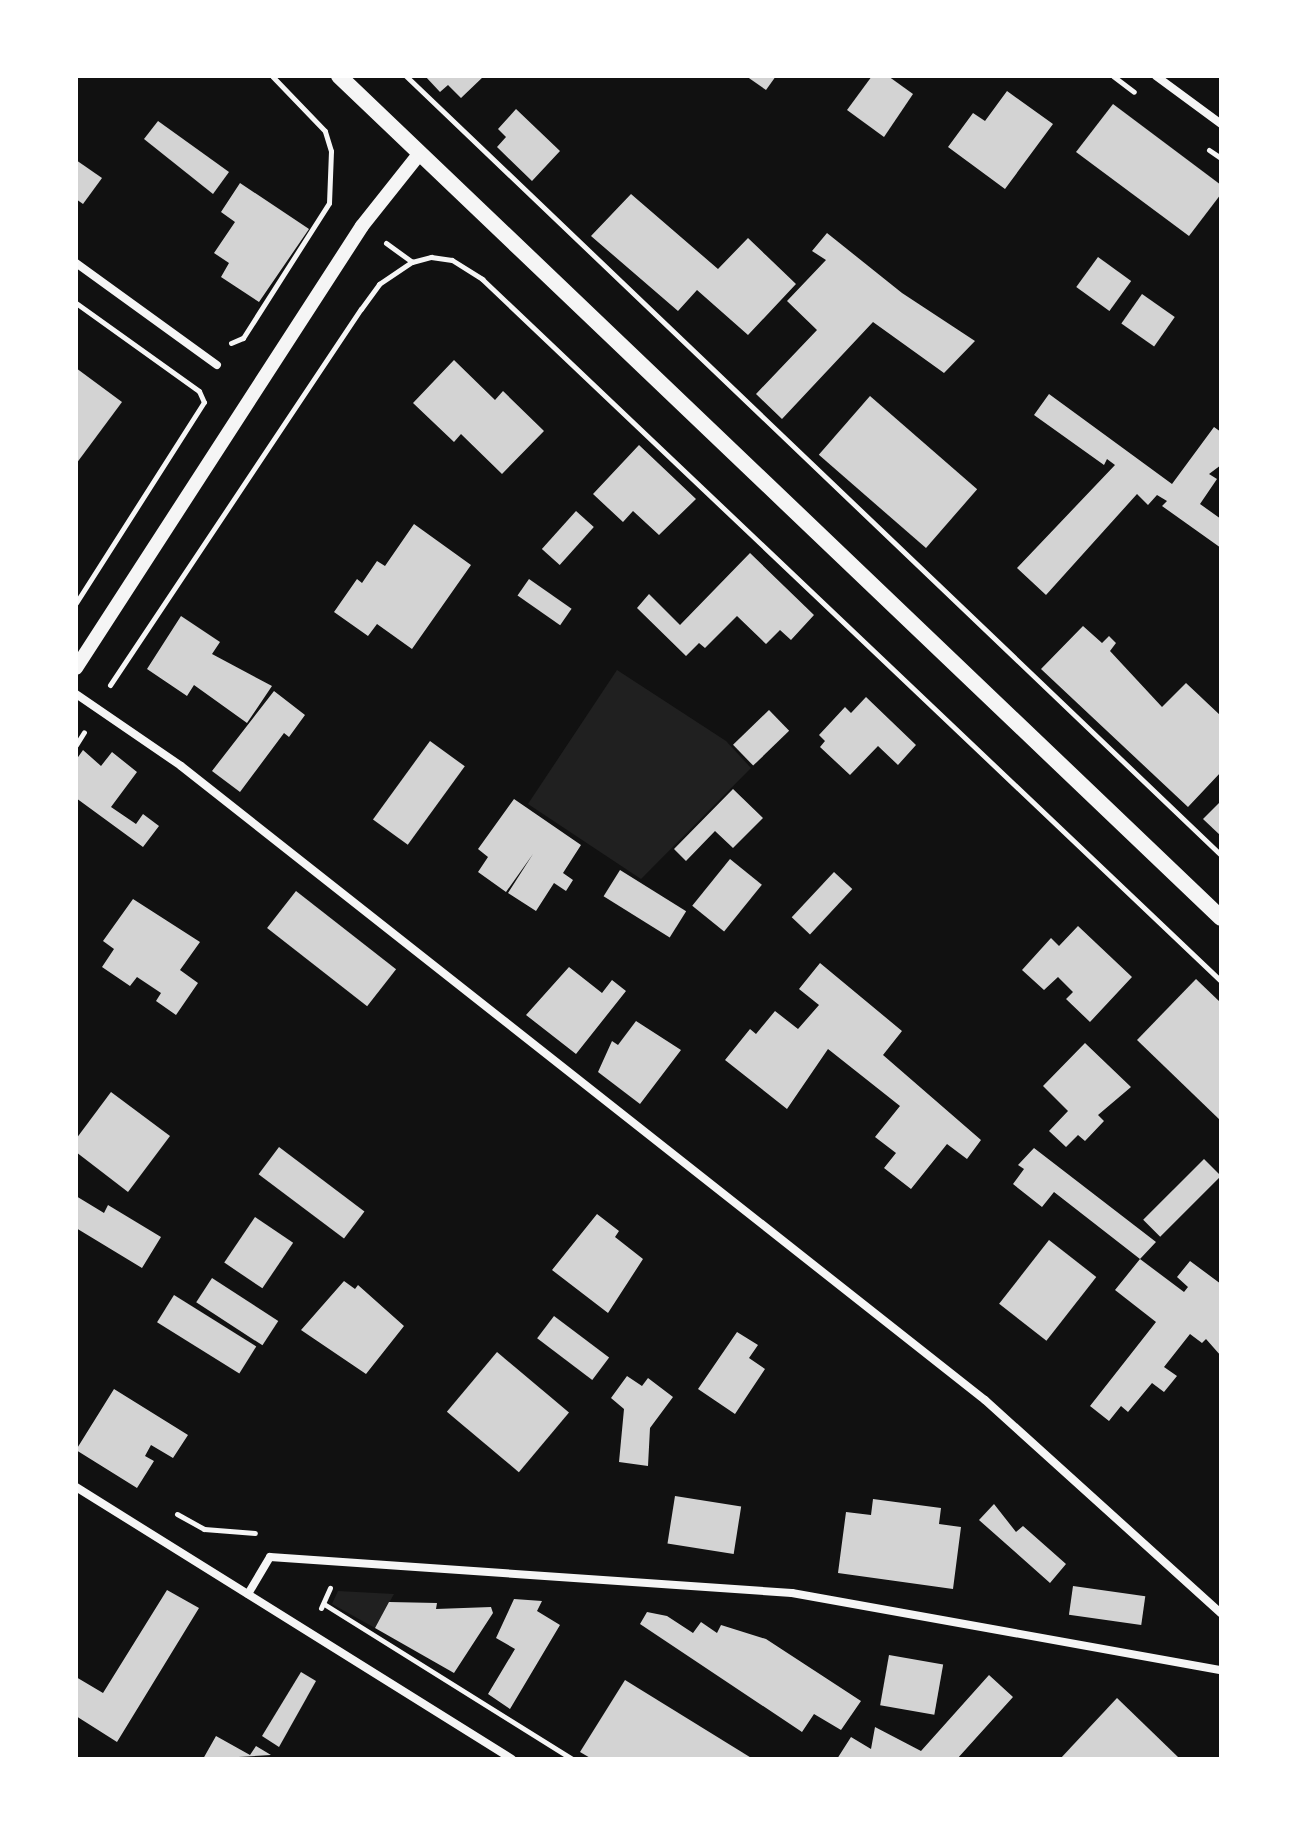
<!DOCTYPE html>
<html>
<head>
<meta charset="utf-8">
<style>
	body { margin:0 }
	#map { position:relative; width:1297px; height:1835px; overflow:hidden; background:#111; font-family:"Space Grotesk",sans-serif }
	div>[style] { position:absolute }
	.green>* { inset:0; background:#202020 }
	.building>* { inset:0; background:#d3d3d3; transform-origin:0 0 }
	.path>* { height:5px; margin:-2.5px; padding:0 2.5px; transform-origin:2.5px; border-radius:2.5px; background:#f5f5f5 }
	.minor>* { height:8px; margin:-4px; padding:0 4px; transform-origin:4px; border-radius:4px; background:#f5f5f5 }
	.tertiary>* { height:14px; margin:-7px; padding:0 7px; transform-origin:7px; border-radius:7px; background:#f5f5f5 }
	.secondary>* { height:16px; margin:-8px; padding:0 8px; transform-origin:8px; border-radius:8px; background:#f5f5f5 }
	span { translate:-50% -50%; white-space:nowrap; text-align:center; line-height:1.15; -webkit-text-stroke:7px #fff; paint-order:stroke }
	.frame { position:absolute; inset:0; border:78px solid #fff; pointer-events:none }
</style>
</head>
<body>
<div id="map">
	<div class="green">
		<i style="clip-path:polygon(617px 670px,726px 741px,751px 768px,641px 879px,528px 804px)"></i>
		<i style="clip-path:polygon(338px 1591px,394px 1594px,375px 1628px,332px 1604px)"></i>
	</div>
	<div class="building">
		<i style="clip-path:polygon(425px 76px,484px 76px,461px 98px,448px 85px,440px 92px)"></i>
		<i style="clip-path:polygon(746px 76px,776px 76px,766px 90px)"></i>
		<i style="clip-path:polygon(872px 76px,888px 76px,913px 94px,884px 137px,847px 110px)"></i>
		<i style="clip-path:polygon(1007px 91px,1053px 124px,1005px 189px,948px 147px,973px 113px,985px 121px)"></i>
		<i style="clip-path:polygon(1113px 104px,1221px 185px,1221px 194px,1189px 236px,1076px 152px)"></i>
		<i style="clip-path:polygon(516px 109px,560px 151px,532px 181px,497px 147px,506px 137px,498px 129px)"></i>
		<i style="clip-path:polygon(158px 121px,229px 172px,213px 194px,144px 139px)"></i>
		<i style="clip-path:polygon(76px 160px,102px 178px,83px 204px,76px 199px)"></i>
		<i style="clip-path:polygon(240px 183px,309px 229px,259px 302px,221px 277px,229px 263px,214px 253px,235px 222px,221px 212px)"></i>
		<i style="clip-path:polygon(631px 194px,718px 269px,748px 238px,796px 284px,748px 335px,697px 290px,678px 311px,591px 236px)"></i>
		<i style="clip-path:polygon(827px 233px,902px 293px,975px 341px,944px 373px,873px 322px,782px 419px,756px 394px,817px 330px,787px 301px,826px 260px,812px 251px)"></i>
		<i style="left:1098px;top:257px;width:41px;height:37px;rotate:36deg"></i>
		<i style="left:1142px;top:294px;width:40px;height:36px;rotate:35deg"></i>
		<i style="clip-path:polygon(454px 360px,495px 400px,503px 391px,544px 431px,502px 474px,461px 434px,454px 442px,413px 403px)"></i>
		<i style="clip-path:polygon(76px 368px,122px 402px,76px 464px)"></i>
		<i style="clip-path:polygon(1049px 394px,1172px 484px,1214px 427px,1221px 432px,1221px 465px,1209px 474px,1217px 479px,1200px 504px,1221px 519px,1221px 548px,1162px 506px,1167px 501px,1157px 495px,1148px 505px,1137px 494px,1046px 595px,1017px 568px,1115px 465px,1107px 459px,1104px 465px,1034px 415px)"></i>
		<i style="left:870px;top:396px;width:142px;height:78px;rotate:41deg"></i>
		<i style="clip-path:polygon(639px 445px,696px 499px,659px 535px,633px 511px,623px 522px,593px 494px)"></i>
		<i style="left:576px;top:511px;width:24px;height:51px;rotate:42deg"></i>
		<i style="clip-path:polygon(414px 524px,471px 565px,412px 649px,377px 624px,368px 636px,334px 612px,357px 579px,362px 583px,377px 561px,385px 566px)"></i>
		<i style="clip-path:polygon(750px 553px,814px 615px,791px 640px,780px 630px,766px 644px,737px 616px,705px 648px,699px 643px,686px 656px,637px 608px,649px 594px,680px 625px)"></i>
		<i style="left:529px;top:579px;width:52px;height:20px;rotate:35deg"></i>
		<i style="clip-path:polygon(181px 616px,220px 642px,212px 654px,272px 686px,247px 723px,194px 685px,187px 696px,147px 669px)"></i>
		<i style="clip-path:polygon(1083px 626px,1102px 643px,1109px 636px,1116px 643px,1110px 651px,1162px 707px,1186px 683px,1221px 716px,1221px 772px,1188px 807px,1041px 669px)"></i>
		<i style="clip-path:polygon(274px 691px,305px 715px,289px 737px,284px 733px,240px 792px,212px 771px)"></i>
		<i style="clip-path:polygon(866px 697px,916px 745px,898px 765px,878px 746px,850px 775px,820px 747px,825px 741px,819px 735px,845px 707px,851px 713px)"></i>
		<i style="left:769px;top:710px;width:29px;height:50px;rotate:46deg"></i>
		<i style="left:430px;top:741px;width:43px;height:97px;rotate:36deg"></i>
		<i style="clip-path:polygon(83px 750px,101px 766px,112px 752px,137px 772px,111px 807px,136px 824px,143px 814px,159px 826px,143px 847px,76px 798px,76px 760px)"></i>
		<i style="clip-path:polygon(733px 789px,763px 818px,733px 848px,715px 831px,686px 861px,674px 849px)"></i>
		<i style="clip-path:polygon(514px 799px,581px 845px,563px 873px,573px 880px,566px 891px,554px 883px,536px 911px,508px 893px,533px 854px,506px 892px,478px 872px,488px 857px,478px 849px)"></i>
		<i style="clip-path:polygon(1221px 801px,1221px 836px,1203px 819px)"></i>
		<i style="left:730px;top:859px;width:41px;height:60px;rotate:39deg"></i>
		<i style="left:620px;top:870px;width:78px;height:31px;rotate:32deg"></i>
		<i style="left:834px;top:872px;width:25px;height:62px;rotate:43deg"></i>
		<i style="left:296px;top:891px;width:127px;height:47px;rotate:38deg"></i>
		<i style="clip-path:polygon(133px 899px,200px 942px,180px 970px,198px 983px,176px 1015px,156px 1001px,161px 993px,137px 977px,130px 986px,102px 967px,114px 949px,103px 941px)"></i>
		<i style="clip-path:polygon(1078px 926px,1132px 977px,1090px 1022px,1066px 999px,1073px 992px,1058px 977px,1044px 990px,1022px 970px,1051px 938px,1059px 946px)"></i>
		<i style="clip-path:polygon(820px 963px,902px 1031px,883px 1055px,981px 1140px,967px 1159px,947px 1144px,911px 1189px,884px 1168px,896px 1153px,875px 1137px,900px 1106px,828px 1049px,787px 1109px,725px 1060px,750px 1029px,756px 1034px,775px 1011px,798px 1029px,819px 1005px,799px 989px)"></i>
		<i style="clip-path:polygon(569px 967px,602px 993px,612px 980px,626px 991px,576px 1054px,526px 1015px)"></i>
		<i style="clip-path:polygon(1196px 979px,1221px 1003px,1221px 1121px,1137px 1040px)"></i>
		<i style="clip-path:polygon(636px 1021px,681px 1050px,640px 1104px,598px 1072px,612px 1041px,618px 1045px)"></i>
		<i style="clip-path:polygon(1085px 1043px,1131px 1087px,1098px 1115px,1104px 1121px,1085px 1141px,1078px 1135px,1066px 1147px,1049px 1131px,1068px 1111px,1043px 1086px)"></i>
		<i style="clip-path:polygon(111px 1092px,170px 1136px,128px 1192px,76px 1152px,76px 1139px)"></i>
		<i style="left:279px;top:1147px;width:107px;height:34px;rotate:37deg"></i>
		<i style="clip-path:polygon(1034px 1148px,1156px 1242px,1140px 1259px,1184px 1292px,1188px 1287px,1177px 1277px,1190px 1261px,1221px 1284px,1221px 1356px,1206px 1339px,1202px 1343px,1190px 1334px,1164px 1367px,1177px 1376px,1164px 1392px,1152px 1383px,1128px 1412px,1121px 1406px,1109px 1421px,1090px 1406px,1156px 1322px,1115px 1290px,1140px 1259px,1054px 1192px,1042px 1207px,1013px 1184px,1024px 1169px,1018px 1165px)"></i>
		<i style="left:1204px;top:1159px;width:24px;height:86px;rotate:45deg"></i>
		<i style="clip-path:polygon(76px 1196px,104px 1213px,108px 1205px,161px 1237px,142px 1268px,76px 1228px)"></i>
		<i style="clip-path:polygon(597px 1214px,619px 1231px,615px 1237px,643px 1259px,608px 1313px,552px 1270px)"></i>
		<i style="left:255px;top:1217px;width:46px;height:55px;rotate:34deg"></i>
		<i style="left:1049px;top:1240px;width:60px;height:81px;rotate:38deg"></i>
		<i style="left:212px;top:1278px;width:79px;height:29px;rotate:33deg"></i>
		<i style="clip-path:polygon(344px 1281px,355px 1289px,358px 1285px,404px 1326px,366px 1374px,301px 1330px)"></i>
		<i style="left:174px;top:1295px;width:97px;height:32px;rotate:32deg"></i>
		<i style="left:554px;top:1316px;width:69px;height:28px;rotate:37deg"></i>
		<i style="clip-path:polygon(737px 1332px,758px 1345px,749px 1358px,765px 1369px,735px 1414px,698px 1389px)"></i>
		<i style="left:497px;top:1352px;width:94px;height:78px;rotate:40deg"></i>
		<i style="clip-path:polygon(627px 1376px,642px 1386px,648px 1378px,673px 1397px,650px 1428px,648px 1466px,619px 1462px,624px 1409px,611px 1398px)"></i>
		<i style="clip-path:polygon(114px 1389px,188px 1435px,173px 1458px,151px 1445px,145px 1456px,154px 1461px,137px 1488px,76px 1450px)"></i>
		<i style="left:675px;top:1496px;width:67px;height:48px;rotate:9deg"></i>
		<i style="clip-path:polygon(873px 1499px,941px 1508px,939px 1524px,961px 1527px,953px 1589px,838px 1573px,846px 1512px,871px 1515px)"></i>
		<i style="clip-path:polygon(994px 1504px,1016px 1532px,1023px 1526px,1066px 1564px,1050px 1583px,979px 1520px)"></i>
		<i style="left:1073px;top:1586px;width:73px;height:29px;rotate:8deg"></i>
		<i style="clip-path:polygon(167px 1590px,199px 1608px,117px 1742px,76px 1716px,76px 1677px,103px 1693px)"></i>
		<i style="clip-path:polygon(514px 1599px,542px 1601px,537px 1611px,560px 1625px,510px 1709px,488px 1694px,515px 1649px,496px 1638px)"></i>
		<i style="clip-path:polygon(389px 1602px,437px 1603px,436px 1609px,491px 1607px,493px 1613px,454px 1673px,375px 1628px)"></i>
		<i style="clip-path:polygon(647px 1612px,667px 1616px,693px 1633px,701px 1622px,717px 1633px,721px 1625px,766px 1639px,861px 1701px,841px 1730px,814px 1714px,802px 1732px,640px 1624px)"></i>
		<i style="left:889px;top:1655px;width:55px;height:51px;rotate:10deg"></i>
		<i style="clip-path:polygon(301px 1672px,316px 1681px,279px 1747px,262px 1736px)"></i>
		<i style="clip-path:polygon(989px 1675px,1013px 1697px,957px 1759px,837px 1759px,851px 1737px,871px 1749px,875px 1727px,921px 1751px)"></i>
		<i style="clip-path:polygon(625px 1680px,753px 1759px,592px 1759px,580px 1752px)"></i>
		<i style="clip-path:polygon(1117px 1698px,1178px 1757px,1176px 1759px,1060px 1759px)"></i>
		<i style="clip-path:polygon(216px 1736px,250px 1755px,256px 1746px,271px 1755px,203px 1759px)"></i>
	</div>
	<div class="path">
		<i style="left:406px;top:76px;width:1127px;rotate:43.71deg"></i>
		<i style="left:1113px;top:76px;width:26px;rotate:37deg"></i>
		<i style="left:1209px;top:150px;width:14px;rotate:34deg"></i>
		<i style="left:386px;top:243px;width:32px;rotate:36deg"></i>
		<i style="left:412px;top:262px;width:20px;rotate:-15deg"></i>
		<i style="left:431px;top:257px;width:21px;rotate:8deg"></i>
		<i style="left:452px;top:260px;width:36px;rotate:32deg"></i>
		<i style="left:482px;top:279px;width:1019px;rotate:43.53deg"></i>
		<i style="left:76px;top:303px;width:151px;rotate:35.6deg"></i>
		<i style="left:199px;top:391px;width:12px;rotate:66deg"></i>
		<i style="left:204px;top:402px;width:238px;rotate:122.5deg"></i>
		<i style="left:231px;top:343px;width:13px;rotate:-23deg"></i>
		<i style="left:243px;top:338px;width:160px;rotate:-57.5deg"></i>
		<i style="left:329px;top:203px;width:52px;rotate:-87.8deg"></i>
		<i style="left:331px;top:151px;width:21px;rotate:-107deg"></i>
		<i style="left:325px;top:131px;width:76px;rotate:-133.9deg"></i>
		<i style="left:110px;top:685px;width:452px;rotate:-56.3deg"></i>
		<i style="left:361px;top:309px;width:31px;rotate:-54deg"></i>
		<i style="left:379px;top:284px;width:40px;rotate:-34deg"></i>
		<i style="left:76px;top:745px;width:15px;rotate:-58deg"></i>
		<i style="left:177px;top:1514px;width:31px;rotate:29deg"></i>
		<i style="left:204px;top:1529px;width:51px;rotate:4.5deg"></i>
		<i style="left:324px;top:1604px;width:292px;rotate:32deg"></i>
		<i style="left:321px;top:1608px;width:22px;rotate:-66deg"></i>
	</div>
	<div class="minor">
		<i style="left:1156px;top:76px;width:81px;rotate:36.4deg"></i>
		<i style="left:76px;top:263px;width:174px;rotate:35.9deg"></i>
		<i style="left:76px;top:694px;width:127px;rotate:34.4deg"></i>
		<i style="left:181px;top:766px;width:1024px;rotate:38.26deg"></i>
		<i style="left:985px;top:1400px;width:318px;rotate:42.1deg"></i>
		<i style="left:76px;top:1487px;width:514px;rotate:31.96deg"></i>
		<i style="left:248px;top:1594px;width:43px;rotate:-59.3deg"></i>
		<i style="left:270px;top:1557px;width:523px;rotate:3.95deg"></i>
		<i style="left:792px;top:1593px;width:436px;rotate:10.2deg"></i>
	</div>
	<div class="tertiary">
		<i style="left:76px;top:668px;width:526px;rotate:-57.09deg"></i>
		<i style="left:362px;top:226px;width:93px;rotate:-51.5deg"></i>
	</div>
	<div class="secondary">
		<i style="left:339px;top:76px;width:1219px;rotate:43.67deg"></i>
	</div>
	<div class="frame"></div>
</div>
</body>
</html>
